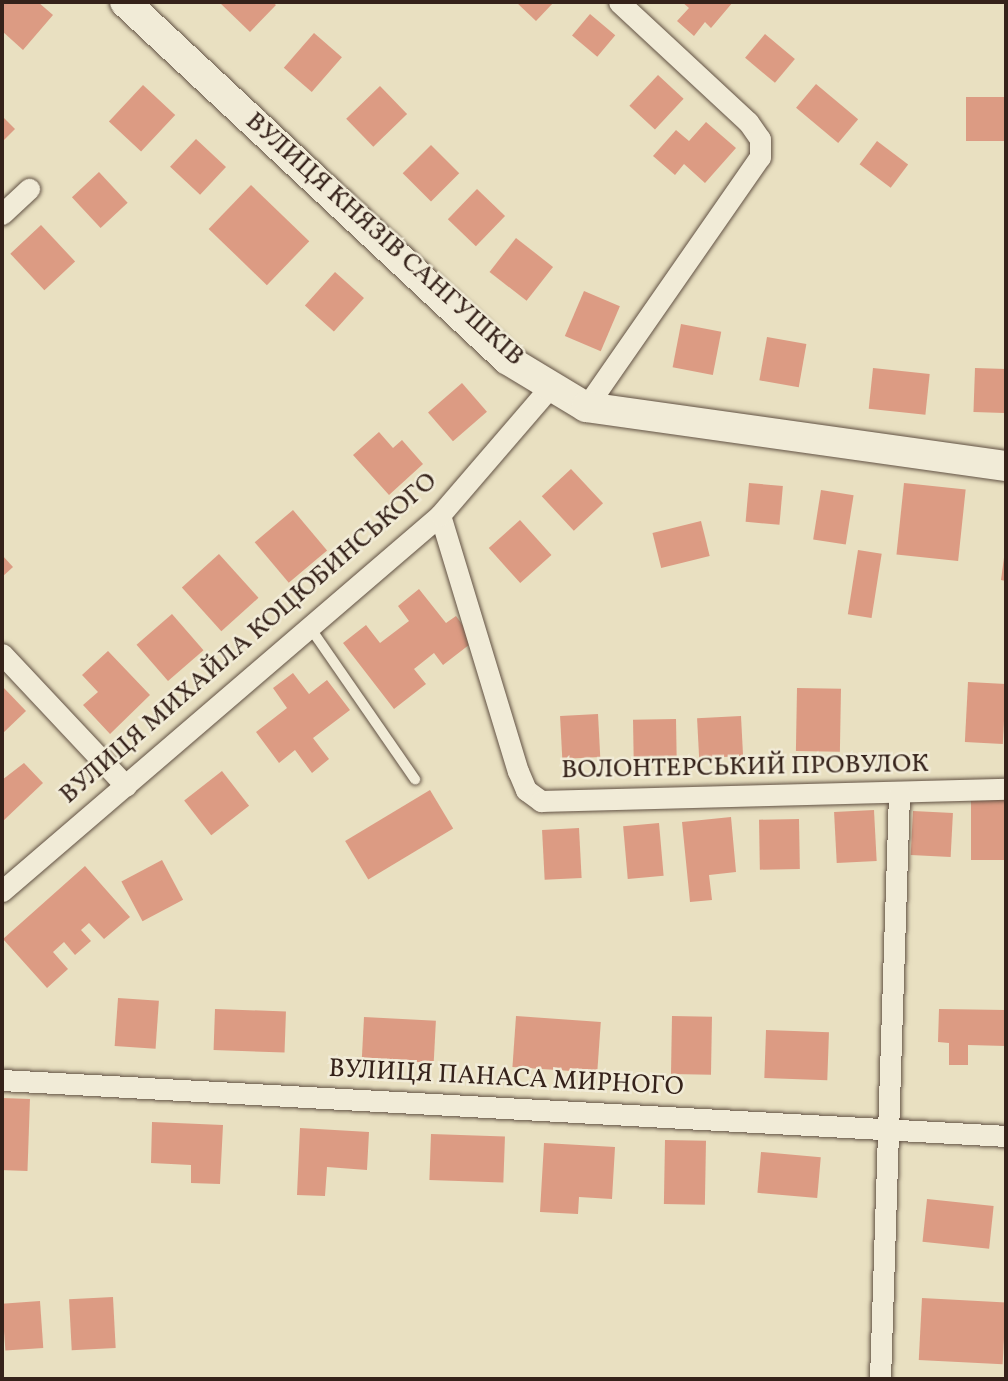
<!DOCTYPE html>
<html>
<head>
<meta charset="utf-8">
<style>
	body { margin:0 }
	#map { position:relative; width:1008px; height:1381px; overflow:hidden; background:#e9e0c1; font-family:Vollkorn,serif }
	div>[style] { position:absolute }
	.building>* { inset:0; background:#dc9b83; transform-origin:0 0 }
	.roads { filter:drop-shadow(0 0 2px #625244) drop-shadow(0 0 2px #625244) }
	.lane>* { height:10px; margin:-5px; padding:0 5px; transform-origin:5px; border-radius:5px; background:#f1ebd7 }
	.street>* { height:21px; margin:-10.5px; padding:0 10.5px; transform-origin:10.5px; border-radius:10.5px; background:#f1ebd7 }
	.secondary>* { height:30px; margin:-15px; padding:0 15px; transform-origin:15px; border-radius:15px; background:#f1ebd7 }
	span { translate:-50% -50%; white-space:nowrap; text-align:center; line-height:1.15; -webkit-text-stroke:5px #f1ebd7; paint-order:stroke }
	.street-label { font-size:26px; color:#35221a }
	.frame { position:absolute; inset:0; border:4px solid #35221a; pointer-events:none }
</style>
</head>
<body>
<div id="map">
	<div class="building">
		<i style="clip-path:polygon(2px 2px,38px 2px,53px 15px,23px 50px,2px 31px)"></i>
		<i style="clip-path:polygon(219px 2px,272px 2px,276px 5px,250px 32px)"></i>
		<i style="clip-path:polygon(516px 2px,554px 2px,536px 21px)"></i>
		<i style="clip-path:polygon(682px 2px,733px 2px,711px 28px,705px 22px,694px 36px,677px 21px,689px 8px)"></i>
		<i style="left:590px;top:14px;width:33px;height:28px;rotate:40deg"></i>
		<i style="left:314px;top:33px;width:37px;height:46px;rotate:41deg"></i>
		<i style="left:765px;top:34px;width:39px;height:31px;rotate:40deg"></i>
		<i style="left:658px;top:75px;width:35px;height:42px;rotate:43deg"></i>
		<i style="left:816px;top:84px;width:55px;height:31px;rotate:40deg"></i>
		<i style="left:143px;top:85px;width:44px;height:50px;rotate:43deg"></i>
		<i style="left:380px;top:86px;width:39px;height:47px;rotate:46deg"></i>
		<i style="left:966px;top:97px;width:40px;height:44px"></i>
		<i style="clip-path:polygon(2px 116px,15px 129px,2px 142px)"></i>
		<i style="clip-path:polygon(706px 122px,736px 148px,705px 183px,684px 164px,675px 175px,653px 156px,676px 130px,689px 141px)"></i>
		<i style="left:196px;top:139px;width:41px;height:38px;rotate:43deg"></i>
		<i style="left:877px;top:141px;width:39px;height:29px;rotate:37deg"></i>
		<i style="left:431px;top:145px;width:40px;height:40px;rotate:45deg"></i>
		<i style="left:99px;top:172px;width:42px;height:37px;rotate:47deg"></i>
		<i style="left:251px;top:185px;width:81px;height:61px;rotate:44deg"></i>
		<i style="left:477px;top:189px;width:39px;height:42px;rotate:44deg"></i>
		<i style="left:41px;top:225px;width:50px;height:42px;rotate:47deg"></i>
		<i style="left:516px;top:238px;width:47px;height:43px;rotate:38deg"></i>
		<i style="left:335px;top:272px;width:39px;height:45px;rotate:42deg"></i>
		<i style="left:584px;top:291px;width:39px;height:49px;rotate:23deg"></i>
		<i style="left:681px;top:324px;width:41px;height:44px;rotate:11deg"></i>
		<i style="left:767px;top:337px;width:40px;height:44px;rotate:10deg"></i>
		<i style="left:873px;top:368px;width:57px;height:41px;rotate:6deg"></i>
		<i style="left:975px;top:368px;width:31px;height:44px;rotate:2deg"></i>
		<i style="left:462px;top:383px;width:38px;height:45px;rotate:49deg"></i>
		<i style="clip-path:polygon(379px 432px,393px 448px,402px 440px,423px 464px,389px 495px,353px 455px)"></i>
		<i style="left:571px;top:469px;width:47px;height:40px;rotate:47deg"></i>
		<i style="left:749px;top:483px;width:34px;height:39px;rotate:5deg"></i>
		<i style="left:904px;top:483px;width:62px;height:72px;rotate:6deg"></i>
		<i style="left:821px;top:490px;width:33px;height:50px;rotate:9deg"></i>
		<i style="left:293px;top:510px;width:53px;height:50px;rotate:50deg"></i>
		<i style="left:520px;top:520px;width:47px;height:42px;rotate:48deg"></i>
		<i style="left:701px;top:521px;width:36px;height:50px;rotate:76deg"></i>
		<i style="left:858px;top:550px;width:24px;height:65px;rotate:9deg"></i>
		<i style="clip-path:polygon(1005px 550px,1006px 550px,1006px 581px,1001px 580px)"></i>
		<i style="left:219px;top:554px;width:59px;height:50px;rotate:48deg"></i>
		<i style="clip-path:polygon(2px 555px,13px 567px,2px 577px)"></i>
		<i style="clip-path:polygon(419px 589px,446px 623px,456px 616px,474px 641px,443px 665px,434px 653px,414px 669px,426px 684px,394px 709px,343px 643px,366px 625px,380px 643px,409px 621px,398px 606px)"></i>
		<i style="left:172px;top:614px;width:48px;height:47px;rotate:49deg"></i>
		<i style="clip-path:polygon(108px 651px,150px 695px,110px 734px,83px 705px,98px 692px,82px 675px)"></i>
		<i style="clip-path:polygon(293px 673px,309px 694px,327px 680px,350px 710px,313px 738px,329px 759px,312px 773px,295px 750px,279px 763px,256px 732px,287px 708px,273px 688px)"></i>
		<i style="left:968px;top:682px;width:38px;height:60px;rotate:3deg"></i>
		<i style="clip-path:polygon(2px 686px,26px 711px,2px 734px)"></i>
		<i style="left:797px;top:688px;width:44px;height:63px;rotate:1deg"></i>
		<i style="left:598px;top:714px;width:43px;height:38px;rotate:87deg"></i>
		<i style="left:741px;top:716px;width:40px;height:44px;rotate:87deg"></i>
		<i style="left:676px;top:719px;width:41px;height:43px;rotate:89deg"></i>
		<i style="clip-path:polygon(24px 763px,43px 783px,2px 822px,2px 780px)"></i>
		<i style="left:222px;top:771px;width:44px;height:48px;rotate:52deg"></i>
		<i style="left:430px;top:790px;width:45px;height:99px;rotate:59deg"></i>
		<i style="left:1006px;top:800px;width:60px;height:35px;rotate:90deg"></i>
		<i style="left:874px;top:810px;width:51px;height:40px;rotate:87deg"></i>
		<i style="left:913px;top:811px;width:40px;height:44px;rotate:3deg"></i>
		<i style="clip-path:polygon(731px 817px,736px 872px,709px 875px,712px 900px,690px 902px,682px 822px)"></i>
		<i style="left:799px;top:819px;width:50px;height:40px;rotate:89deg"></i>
		<i style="left:659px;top:823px;width:53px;height:36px;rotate:85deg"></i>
		<i style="left:579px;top:828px;width:50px;height:37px;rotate:87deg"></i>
		<i style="left:162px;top:860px;width:45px;height:46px;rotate:62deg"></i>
		<i style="clip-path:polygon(85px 866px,130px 917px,104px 939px,89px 923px,81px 930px,91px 941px,75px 955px,64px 942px,53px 952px,68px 969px,47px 988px,3px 939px)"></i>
		<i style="left:118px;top:998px;width:41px;height:48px;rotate:4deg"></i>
		<i style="left:215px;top:1009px;width:71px;height:41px;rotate:2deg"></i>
		<i style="clip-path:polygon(939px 1009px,1006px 1010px,1006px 1046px,968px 1045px,968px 1065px,949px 1065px,949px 1043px,938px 1042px)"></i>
		<i style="left:516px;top:1016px;width:85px;height:51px;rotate:4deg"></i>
		<i style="left:672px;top:1016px;width:40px;height:58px;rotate:1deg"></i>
		<i style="left:364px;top:1017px;width:72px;height:42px;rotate:3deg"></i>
		<i style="left:766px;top:1030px;width:63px;height:48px;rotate:2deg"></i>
		<i style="left:2px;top:1098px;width:28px;height:72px;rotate:2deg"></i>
		<i style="clip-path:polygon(152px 1122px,223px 1125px,220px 1184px,191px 1183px,191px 1165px,151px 1163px)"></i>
		<i style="clip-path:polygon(300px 1128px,369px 1132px,367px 1170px,327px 1167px,325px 1196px,297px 1195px)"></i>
		<i style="left:431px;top:1134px;width:74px;height:46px;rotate:2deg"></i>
		<i style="left:665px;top:1140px;width:41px;height:64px;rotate:1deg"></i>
		<i style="clip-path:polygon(544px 1143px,615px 1147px,612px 1199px,579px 1197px,578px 1214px,540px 1212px)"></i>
		<i style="left:761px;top:1152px;width:60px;height:41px;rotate:5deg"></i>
		<i style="left:927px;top:1199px;width:67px;height:43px;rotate:6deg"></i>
		<i style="left:113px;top:1297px;width:51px;height:44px;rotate:87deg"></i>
		<i style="left:922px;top:1298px;width:84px;height:62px;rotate:3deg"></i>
		<i style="left:40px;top:1301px;width:47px;height:38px;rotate:86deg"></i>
	</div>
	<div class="roads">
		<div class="lane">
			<i style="left:311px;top:629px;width:183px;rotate:55.3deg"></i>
		</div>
		<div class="street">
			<i style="left:2px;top:214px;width:37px;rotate:-43deg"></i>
			<i style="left:586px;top:407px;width:305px;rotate:-55.2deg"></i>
			<i style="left:760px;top:157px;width:18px;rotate:-90deg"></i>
			<i style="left:760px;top:139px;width:21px;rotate:-125deg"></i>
			<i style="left:748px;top:122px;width:176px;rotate:-137.1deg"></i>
			<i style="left:440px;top:515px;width:268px;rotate:73.1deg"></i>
			<i style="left:518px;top:771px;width:21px;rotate:67deg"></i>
			<i style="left:526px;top:790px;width:19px;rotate:36deg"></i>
			<i style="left:541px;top:801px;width:465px;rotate:-1.5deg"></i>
			<i style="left:2px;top:654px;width:181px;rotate:46.8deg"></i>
			<i style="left:2px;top:891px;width:577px;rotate:-40.64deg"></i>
			<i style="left:440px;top:515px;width:170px;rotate:-49.3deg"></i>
			<i style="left:2px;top:1080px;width:1006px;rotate:3.19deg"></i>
			<i style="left:880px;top:1379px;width:586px;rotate:-88.14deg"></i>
		</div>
		<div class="secondary">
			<i style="left:125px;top:2px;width:524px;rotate:43.07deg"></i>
			<i style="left:508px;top:360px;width:91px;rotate:31.1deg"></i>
			<i style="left:586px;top:407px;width:424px;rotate:8deg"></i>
		</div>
	</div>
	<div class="street-label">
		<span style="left:384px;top:240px;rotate:42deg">ВУЛИЦЯ КНЯЗІВ САНГУШКІВ</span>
		<span style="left:249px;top:639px;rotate:-41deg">ВУЛИЦЯ МИХАЙЛА КОЦЮБИНСЬКОГО</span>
		<span style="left:745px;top:768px;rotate:-1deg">ВОЛОНТЕРСЬКИЙ ПРОВУЛОК</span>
		<span style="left:506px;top:1079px;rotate:3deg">ВУЛИЦЯ ПАНАСА МИРНОГО</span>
	</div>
	<div class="frame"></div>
</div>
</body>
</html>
